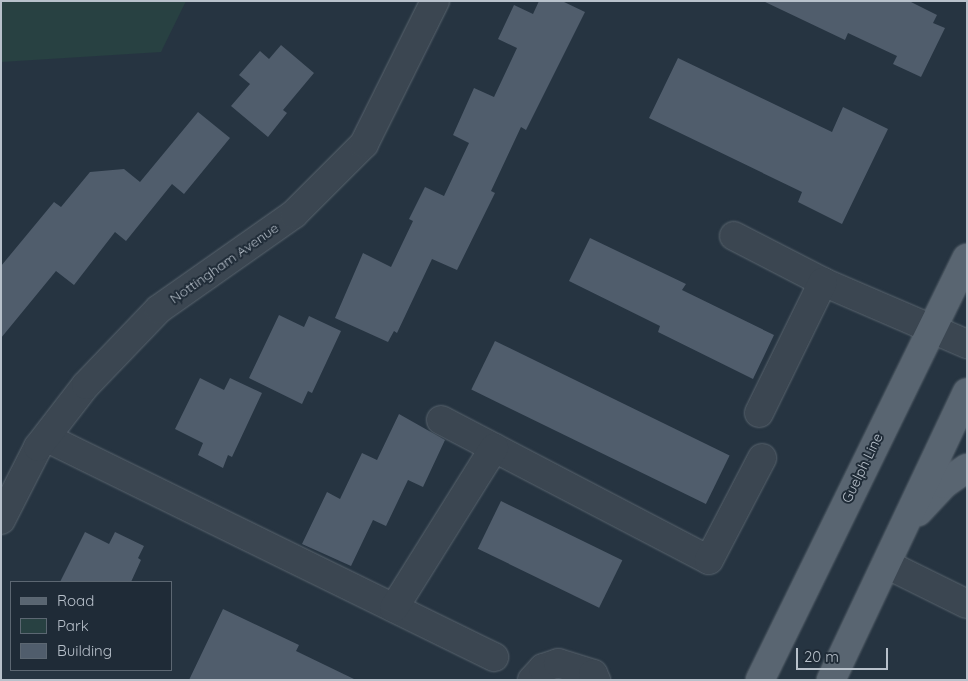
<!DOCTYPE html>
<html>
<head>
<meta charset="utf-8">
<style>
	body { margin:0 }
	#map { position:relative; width:968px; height:681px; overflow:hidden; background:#263441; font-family:Quicksand,sans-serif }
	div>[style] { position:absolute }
	.green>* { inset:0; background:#284142 }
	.building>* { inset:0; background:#505d6c; transform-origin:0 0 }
	.roads { filter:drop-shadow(0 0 1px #59646e) drop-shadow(0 0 1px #59646e) }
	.minor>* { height:28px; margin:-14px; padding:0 14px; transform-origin:14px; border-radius:14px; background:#3b4651 }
	.major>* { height:28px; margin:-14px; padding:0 14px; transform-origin:14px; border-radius:14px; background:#596571 }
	span { translate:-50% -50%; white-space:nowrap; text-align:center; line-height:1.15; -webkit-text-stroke:4px #1f2b37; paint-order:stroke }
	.street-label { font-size:14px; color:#b8c1cb }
	.frame { position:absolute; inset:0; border:2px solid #b8c1cb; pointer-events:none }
	.legend { position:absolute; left:10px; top:581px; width:162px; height:90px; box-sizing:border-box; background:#1f2b37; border:1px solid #5c6772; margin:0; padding:6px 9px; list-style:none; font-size:15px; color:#b8c1cb }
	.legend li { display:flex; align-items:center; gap:10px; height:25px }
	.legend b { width:25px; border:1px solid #5c6772 }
	.scale { position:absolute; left:796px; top:648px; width:92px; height:22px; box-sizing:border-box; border:2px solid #b8c1cb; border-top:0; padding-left:6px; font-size:15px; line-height:18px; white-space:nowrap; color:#b8c1cb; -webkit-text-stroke:4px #1f2b37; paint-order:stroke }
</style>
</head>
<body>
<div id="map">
	<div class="green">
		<i style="clip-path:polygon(1px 1px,186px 1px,161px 52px,1px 62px)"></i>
	</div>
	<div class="building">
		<i style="clip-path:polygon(539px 1px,562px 1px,585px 12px,526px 130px,521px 127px,491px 191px,495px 193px,457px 270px,432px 259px,397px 333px,394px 331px,388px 342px,335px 318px,363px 253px,391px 267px,413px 221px,409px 219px,425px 187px,444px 196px,469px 143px,453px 135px,474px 88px,494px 97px,517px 48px,498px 39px,514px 5px,533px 14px)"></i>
		<i style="clip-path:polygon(763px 1px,909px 1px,937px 15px,933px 23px,945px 28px,921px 77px,893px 64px,897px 56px,848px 33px,845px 40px)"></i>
		<i style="clip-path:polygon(281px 45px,314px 73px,283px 110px,287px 113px,268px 137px,231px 106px,250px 84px,239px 75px,260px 51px,269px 59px)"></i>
		<i style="clip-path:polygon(678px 58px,832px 132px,843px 107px,888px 129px,842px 224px,798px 202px,802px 192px,649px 118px)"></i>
		<i style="clip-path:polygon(198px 112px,230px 138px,184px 194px,172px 184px,126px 241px,115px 232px,74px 285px,56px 271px,1px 338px,1px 266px,54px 202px,61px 207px,90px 172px,124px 169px,140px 182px)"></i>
		<i style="clip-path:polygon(590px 238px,686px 284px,682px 290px,774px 335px,753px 379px,658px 332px,660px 326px,569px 281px)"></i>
		<i style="clip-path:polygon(279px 315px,304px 327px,309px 316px,341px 331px,312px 393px,308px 391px,302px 404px,249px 378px)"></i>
		<i style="left:495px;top:341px;width:261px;height:54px;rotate:26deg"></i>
		<i style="clip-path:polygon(200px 378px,224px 390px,230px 378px,262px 393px,232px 457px,228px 455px,223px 468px,198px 455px,203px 443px,175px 429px)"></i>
		<i style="clip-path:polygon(399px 414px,445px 440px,423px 487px,408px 480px,386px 526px,373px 520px,351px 566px,302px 544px,327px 492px,340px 499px,362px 453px,377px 460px)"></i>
		<i style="left:501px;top:501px;width:135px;height:53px;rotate:26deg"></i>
		<i style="clip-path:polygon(85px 532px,109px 544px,115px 532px,144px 546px,138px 558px,141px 560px,131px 582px,60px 582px)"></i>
		<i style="clip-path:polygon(223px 609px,299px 645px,296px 651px,356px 680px,189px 680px)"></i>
	</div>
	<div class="roads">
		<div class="minor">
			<i style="left:734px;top:236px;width:100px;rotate:27.3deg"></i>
			<i style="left:823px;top:282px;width:157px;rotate:23.3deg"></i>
			<i style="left:759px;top:413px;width:146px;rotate:-64deg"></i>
			<i style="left:441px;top:420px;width:302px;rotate:27.6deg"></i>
			<i style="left:709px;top:560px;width:115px;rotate:-62.5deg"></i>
			<i style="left:47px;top:438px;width:498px;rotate:26.1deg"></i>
			<i style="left:1px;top:520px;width:82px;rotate:-63.1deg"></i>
			<i style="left:38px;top:447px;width:78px;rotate:-52.3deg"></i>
			<i style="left:86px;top:385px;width:105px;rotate:-46.2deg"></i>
			<i style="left:159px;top:309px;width:165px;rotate:-35.1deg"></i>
			<i style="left:294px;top:214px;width:99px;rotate:-45deg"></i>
			<i style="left:364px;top:144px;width:160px;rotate:-63.6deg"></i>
			<i style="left:886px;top:564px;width:90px;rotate:26.3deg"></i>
			<i style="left:394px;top:608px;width:189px;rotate:-58deg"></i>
			<i style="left:532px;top:680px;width:16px;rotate:-47deg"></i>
			<i style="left:543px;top:668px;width:16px;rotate:-18deg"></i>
			<i style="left:558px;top:663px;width:37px;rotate:17deg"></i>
			<i style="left:593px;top:674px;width:7px;rotate:63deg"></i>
		</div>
		<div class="major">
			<i style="left:918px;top:512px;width:38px;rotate:-47deg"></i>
			<i style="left:944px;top:484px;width:28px;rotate:-35deg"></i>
			<i style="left:760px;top:680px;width:470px;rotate:-63.9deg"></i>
			<i style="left:831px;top:680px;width:318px;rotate:-64.7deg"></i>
		</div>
	</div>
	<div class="street-label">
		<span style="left:224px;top:263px;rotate:-35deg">Nottingham Avenue</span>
		<span style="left:862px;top:468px;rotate:-64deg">Guelph Line</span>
	</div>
	<div class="frame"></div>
	<ul class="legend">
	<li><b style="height:6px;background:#596571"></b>Road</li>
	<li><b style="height:14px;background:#284142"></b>Park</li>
	<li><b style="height:14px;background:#505d6c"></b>Building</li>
	</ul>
	<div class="scale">20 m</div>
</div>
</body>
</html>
